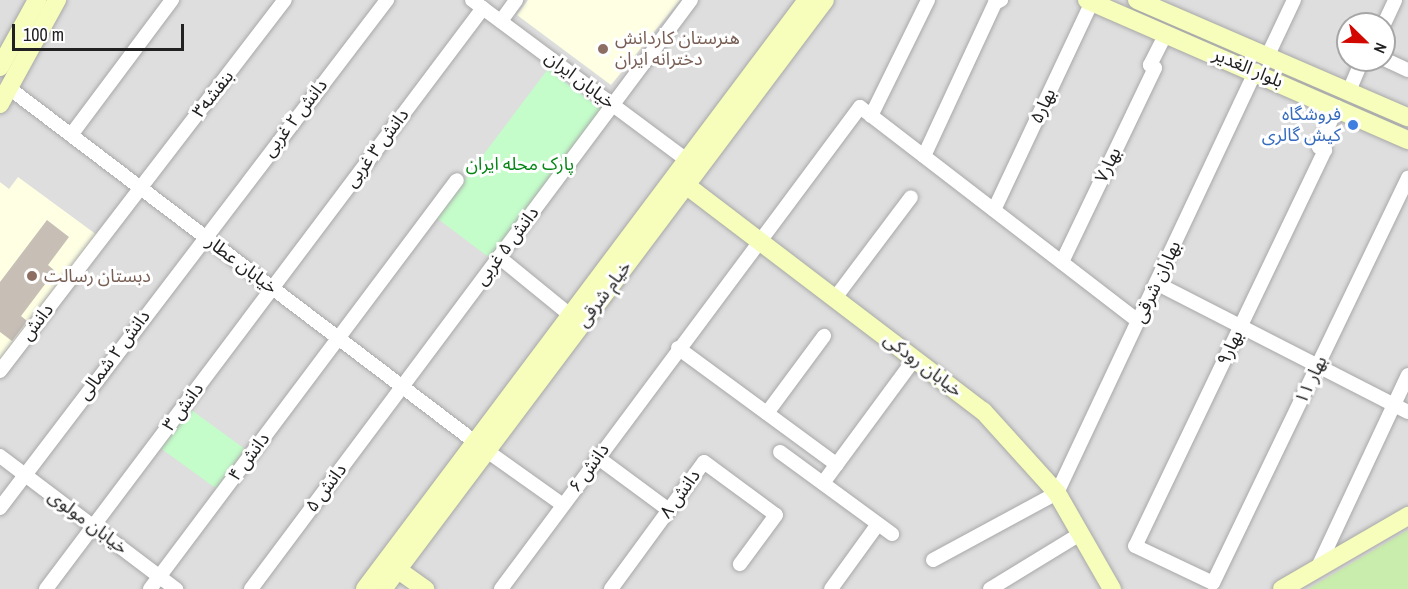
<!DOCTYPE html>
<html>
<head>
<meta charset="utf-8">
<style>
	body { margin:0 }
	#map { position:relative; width:1408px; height:589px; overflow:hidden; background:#f2efe7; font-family:"Archivo Narrow","Noto Sans Arabic",sans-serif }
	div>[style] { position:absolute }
	.residential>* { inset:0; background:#dfdede }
	.education>* { inset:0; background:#feffe3 }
	.grass>* { inset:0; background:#c9edac }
	.park>* { inset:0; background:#c4fcca; transform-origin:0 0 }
	.building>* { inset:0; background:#c7beb6 }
	.roads { filter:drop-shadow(0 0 2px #a8a8a8) drop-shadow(0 0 2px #a8a8a8) }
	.street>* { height:14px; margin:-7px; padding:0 7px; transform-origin:7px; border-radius:7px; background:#fff }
	.secondary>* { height:18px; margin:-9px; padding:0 9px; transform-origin:9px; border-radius:9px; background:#f7fdba }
	.dots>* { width:16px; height:16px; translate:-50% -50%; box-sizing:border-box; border:3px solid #fff; border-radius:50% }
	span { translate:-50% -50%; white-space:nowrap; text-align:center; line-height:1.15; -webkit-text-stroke:6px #fff; paint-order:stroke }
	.education-label { font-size:18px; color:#785e54 }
	.left { translate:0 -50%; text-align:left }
	.street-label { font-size:18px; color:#212121 }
	.shop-label { font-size:18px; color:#366cbe }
	.right { translate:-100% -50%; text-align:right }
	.park-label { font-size:18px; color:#068716 }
	.north { position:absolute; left:1336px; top:12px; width:60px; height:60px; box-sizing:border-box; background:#fff; border:2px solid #a6a6a6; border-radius:50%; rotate:113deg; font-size:16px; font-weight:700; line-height:24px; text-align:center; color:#212121 }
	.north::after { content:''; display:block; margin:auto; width:21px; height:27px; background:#d20800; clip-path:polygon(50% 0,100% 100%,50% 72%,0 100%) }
	.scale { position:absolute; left:12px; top:24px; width:172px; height:27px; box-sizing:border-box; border:3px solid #212121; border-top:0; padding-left:8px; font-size:18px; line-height:21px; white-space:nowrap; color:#212121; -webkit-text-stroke:4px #fff; paint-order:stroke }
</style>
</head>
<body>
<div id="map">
	<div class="residential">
		<i style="clip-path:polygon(evenodd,0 0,1408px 0,1408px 589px,0 589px,0 0,1348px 24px,1384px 24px,1384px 60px,1348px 60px,1348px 24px)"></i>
	</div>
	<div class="education">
		<i style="clip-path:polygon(528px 0,680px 0,611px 85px,517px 15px)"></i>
		<i style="clip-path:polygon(18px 177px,97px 235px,0 359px,0 182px,9px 189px)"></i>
	</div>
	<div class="grass">
		<i style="clip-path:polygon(1408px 530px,1408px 589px,1308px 589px)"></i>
	</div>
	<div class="park">
		<i style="left:548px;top:69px;width:70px;height:186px;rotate:37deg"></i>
		<i style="left:190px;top:409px;width:68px;height:49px;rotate:36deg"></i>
	</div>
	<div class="building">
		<i style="clip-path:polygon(47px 220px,69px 237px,48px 265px,55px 271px,21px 316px,27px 321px,12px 341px,0 332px,0 282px)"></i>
	</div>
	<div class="roads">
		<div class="street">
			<i style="left:472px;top:0;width:268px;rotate:36.7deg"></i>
			<i style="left:501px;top:21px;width:26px;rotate:-54deg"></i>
			<i style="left:1384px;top:24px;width:26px;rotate:-65deg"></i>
			<i style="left:1268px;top:55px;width:61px;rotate:-64.7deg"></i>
			<i style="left:1384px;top:59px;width:26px;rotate:25deg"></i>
			<i style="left:9px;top:88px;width:585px;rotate:37.22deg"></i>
			<i style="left:1349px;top:91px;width:34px;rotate:-67deg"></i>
			<i style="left:1337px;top:107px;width:44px;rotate:114.2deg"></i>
			<i style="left:1319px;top:147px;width:7px;rotate:27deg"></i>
			<i style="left:1325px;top:150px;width:439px;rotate:115.6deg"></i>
			<i style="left:1135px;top:546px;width:86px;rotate:25.4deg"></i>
			<i style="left:1213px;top:583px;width:450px;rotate:-64.3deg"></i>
			<i style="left:871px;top:116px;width:129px;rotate:-63.8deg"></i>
			<i style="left:71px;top:135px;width:169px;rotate:-53.2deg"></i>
			<i style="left:924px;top:156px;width:169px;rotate:-65.1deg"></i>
			<i style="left:995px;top:3px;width:7px;rotate:-27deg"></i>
			<i style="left:994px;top:210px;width:230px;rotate:-64.8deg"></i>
			<i style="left:499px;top:257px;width:92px;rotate:39.2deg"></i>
			<i style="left:1062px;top:262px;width:215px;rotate:-64.4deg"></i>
			<i style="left:1155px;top:68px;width:6px;rotate:-149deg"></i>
			<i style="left:1150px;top:65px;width:36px;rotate:-63deg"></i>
			<i style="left:1156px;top:283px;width:283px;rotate:27.1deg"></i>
			<i style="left:835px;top:298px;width:126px;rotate:-53deg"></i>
			<i style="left:678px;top:348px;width:197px;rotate:36.3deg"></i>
			<i style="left:0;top:371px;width:468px;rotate:-52.5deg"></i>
			<i style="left:767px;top:413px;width:96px;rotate:-53.5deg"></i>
			<i style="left:487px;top:451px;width:93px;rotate:35.4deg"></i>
			<i style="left:780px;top:452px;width:139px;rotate:36.2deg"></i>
			<i style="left:0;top:456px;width:221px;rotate:37.1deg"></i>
			<i style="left:597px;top:457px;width:89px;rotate:36.4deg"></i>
			<i style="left:823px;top:483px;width:155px;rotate:-53.6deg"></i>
			<i style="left:0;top:508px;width:639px;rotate:-52.7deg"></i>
			<i style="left:933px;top:560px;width:141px;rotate:-28.4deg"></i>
			<i style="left:1057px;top:493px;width:467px;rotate:-64.8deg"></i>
			<i style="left:1318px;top:567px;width:212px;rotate:-64.9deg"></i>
			<i style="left:46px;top:589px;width:727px;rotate:-53.05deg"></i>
			<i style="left:150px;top:589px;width:511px;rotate:-53.11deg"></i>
			<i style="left:251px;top:589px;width:735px;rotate:-53.24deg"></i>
			<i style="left:501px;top:589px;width:601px;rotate:-53.32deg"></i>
			<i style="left:860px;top:107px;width:351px;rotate:37.6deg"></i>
			<i style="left:611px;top:589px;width:157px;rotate:-53.8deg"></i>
			<i style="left:704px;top:462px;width:89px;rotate:36.4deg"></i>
			<i style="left:776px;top:515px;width:61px;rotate:126.3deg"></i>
			<i style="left:831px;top:589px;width:80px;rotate:-54.1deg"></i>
			<i style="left:990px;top:589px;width:105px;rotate:-31.4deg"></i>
		</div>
		<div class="secondary">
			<i style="left:1087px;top:0;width:350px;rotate:23.6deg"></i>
			<i style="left:1137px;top:0;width:295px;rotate:23.4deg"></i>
			<i style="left:0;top:67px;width:77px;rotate:-61.1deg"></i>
			<i style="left:0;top:104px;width:119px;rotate:-61.3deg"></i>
			<i style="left:678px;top:179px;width:383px;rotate:37.3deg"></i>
			<i style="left:983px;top:411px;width:110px;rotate:47.9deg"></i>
			<i style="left:1057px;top:493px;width:111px;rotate:60.2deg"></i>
			<i style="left:387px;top:562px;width:47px;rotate:35.4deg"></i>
			<i style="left:365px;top:589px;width:736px;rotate:-53.11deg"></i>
			<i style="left:383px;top:589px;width:736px;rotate:-53.11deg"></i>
			<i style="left:1282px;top:589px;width:146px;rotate:-30.1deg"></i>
		</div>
	</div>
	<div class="dots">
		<i style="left:603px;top:49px;background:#8d6e63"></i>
		<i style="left:1353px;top:125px;background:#3f7fe0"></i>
		<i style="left:32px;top:276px;background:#8d6e63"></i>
	</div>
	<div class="education-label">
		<span class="left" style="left:615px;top:49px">هنرستان کاردانش<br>دخترانه ایران</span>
		<span class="left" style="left:44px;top:276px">دبستان رسالت</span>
	</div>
	<div class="street-label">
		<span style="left:1248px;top:68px;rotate:23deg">بلوار الغدیر</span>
		<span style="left:580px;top:80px;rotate:37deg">خیابان ایران</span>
		<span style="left:213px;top:94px;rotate:-52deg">بنفشه۳</span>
		<span style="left:1043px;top:106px;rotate:-65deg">بهار۵</span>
		<span style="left:295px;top:118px;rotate:-52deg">دانش ۲ غربی</span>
		<span style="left:377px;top:148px;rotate:-53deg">دانش ۳ غربی</span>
		<span style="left:1108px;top:165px;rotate:-64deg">بهار۷</span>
		<span style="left:507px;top:246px;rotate:-53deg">دانش ۵ غربی</span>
		<span style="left:242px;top:265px;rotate:37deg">خیابان عطار</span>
		<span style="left:1157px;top:282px;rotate:-65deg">بهاران شرقی</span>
		<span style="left:604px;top:294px;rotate:-53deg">خیام شرقی</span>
		<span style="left:37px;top:322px;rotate:-52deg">دانش</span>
		<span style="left:1230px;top:348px;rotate:-64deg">بهار۹</span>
		<span style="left:114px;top:355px;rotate:-53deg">دانش ۲ شمالی</span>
		<span style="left:923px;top:365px;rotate:37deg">خیابان رودکی</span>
		<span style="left:1311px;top:380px;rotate:-64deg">بهار ۱۱</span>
		<span style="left:183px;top:407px;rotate:-53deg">دانش ۳</span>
		<span style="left:249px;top:457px;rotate:-53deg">دانش ۴</span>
		<span style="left:589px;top:468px;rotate:-54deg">دانش ۶</span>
		<span style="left:326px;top:488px;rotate:-53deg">دانش ۵</span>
		<span style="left:680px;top:494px;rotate:-54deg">دانش ۸</span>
		<span style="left:88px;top:522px;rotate:37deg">خیابان مولوی</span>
	</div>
	<div class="shop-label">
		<span class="right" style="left:1341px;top:125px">فروشگاه<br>کیش گالری</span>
	</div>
	<div class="park-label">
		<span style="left:520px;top:164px">پارک محله ایران</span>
	</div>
	<div class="north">N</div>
	<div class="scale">100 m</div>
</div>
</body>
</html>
